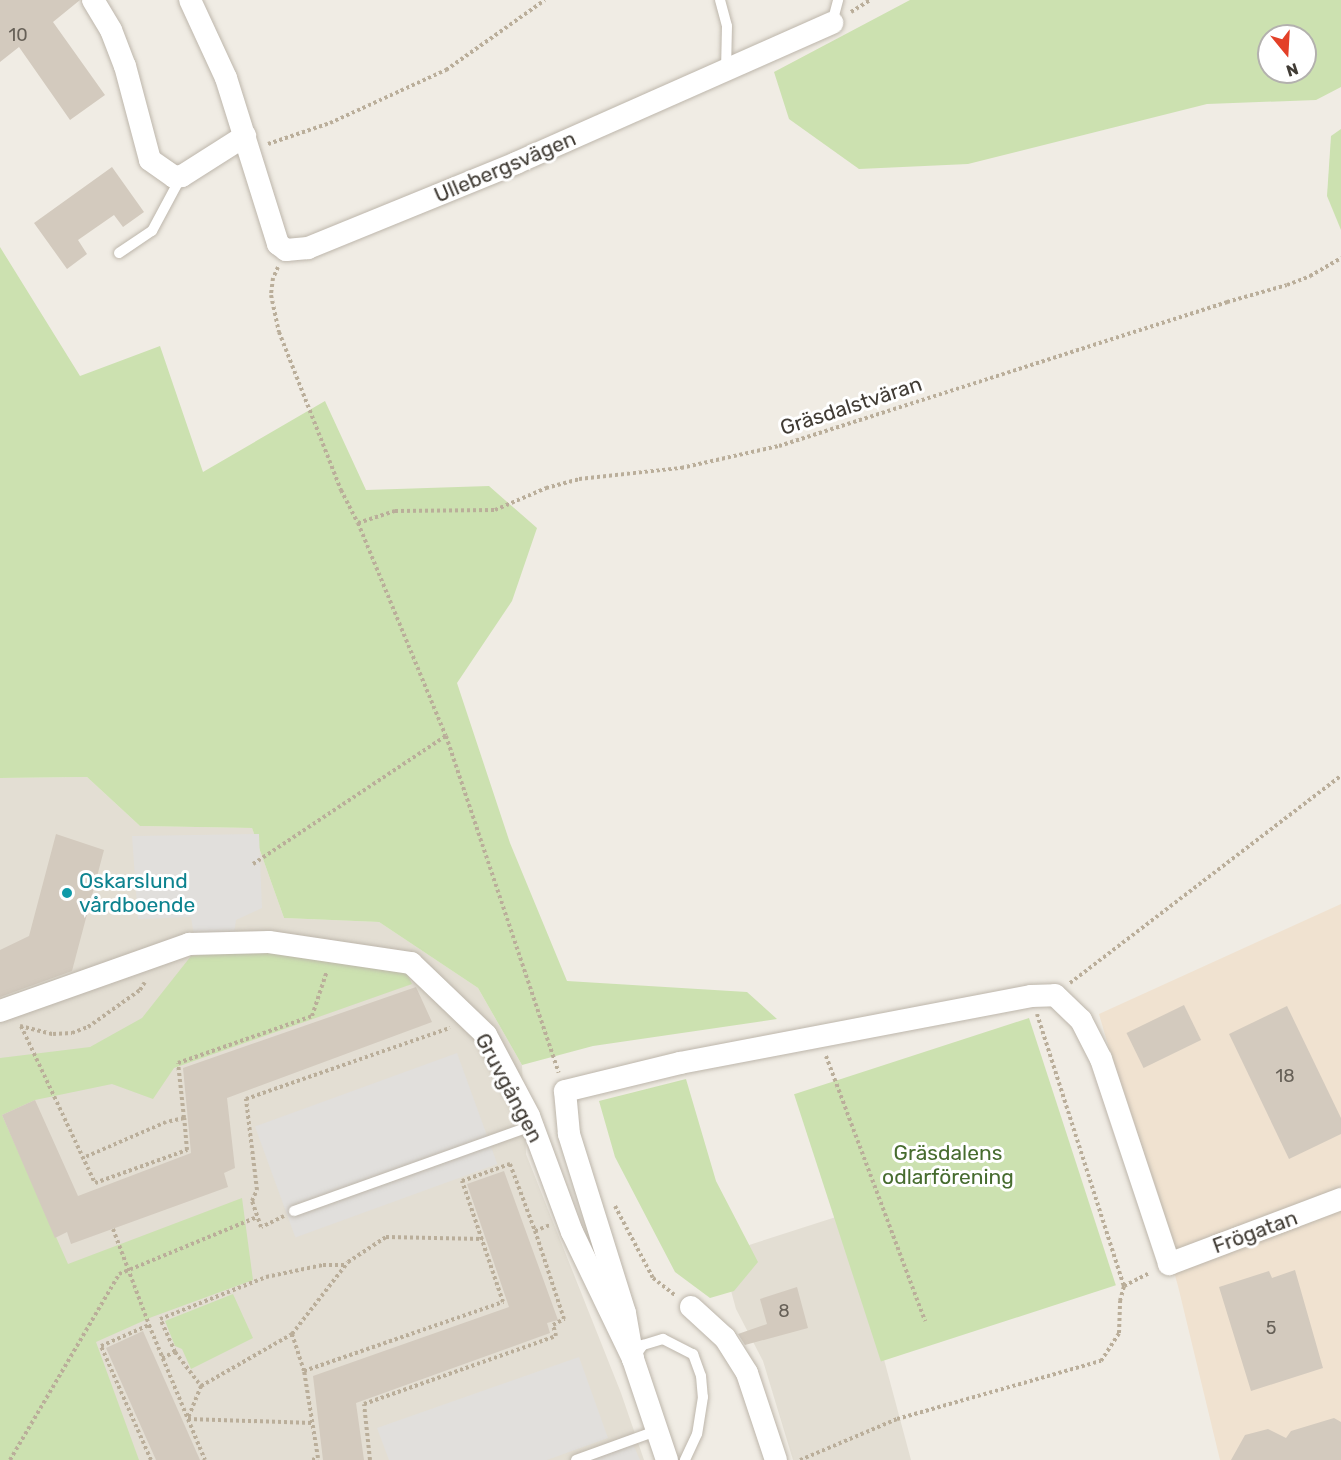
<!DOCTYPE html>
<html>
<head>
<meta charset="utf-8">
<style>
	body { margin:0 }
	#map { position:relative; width:1341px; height:1460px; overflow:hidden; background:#f0ece4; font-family:Rubik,sans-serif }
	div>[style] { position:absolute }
	.residential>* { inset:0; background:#e3ded3 }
	.commercial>* { inset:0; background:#f0e2d0 }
	.green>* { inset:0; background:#cce1b0; transform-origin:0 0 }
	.parking>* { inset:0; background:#e1dfdc; transform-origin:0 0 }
	.building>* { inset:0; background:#d3cabe; transform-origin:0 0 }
	.path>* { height:4px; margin-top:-2px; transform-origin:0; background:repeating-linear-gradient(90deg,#baae9a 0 3px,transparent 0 6px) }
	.roads { filter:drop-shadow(0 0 2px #bdb6ab) drop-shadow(0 0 2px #bdb6ab) }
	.service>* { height:10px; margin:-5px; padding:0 5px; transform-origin:5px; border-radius:5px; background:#fff }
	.minor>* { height:22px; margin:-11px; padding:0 11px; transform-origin:11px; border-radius:11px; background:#fff }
	.dots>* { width:16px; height:16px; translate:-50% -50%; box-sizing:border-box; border:3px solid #fff; border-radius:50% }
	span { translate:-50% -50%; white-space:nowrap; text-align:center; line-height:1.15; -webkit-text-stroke:6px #fff; paint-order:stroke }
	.number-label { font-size:18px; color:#666057 }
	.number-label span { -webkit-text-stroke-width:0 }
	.street-label { font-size:21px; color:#413c35 }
	.culture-label { font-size:21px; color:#0d838f }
	.left { translate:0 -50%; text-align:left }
	.park-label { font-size:21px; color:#476c2f }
	.north { position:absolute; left:1257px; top:24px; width:60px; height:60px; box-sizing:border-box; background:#fff; border:2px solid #b3b1ae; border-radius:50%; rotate:162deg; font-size:16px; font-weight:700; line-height:24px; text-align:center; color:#413c35 }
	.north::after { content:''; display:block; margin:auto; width:21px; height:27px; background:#e34028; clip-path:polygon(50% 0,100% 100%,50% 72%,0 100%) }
</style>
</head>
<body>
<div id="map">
	<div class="residential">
		<i style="clip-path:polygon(87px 777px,140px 826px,252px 828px,284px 918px,379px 922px,478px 988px,522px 1065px,526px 1154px,621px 1393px,644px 1460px,0 1460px,0 778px)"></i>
		<i style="clip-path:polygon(836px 1217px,882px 1352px,911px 1460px,793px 1460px,763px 1361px,736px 1309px,721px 1254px)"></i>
	</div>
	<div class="commercial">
		<i style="clip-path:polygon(1341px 904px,1341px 1460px,1220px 1460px,1178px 1286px,1099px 1014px)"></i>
	</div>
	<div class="green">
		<i style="clip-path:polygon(evenodd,910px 0,1341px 0,1341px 87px,1316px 100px,1207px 104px,968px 164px,859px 169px,789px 119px,774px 72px,910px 0,1269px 36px,1305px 36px,1305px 72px,1269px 72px,1269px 36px)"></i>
		<i style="clip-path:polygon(1341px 129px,1341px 230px,1327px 196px,1331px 136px)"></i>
		<i style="clip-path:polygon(0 247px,80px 376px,160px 346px,203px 472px,325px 401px,366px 490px,489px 486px,537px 528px,512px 601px,457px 683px,510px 843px,567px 981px,747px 992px,777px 1019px,593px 1046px,522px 1065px,478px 988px,379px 922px,284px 918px,252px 828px,140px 826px,87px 777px,0 778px)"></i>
		<i style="clip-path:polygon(261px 949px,404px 967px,412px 984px,174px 1068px,153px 1099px,112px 1084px,35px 1100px,2px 1115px,68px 1264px,242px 1198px,253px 1280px,152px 1317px,96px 1342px,139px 1460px,0 1460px,0 1058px,90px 1047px,142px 1018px,191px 956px)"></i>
		<i style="left:1029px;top:1018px;width:281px;height:247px;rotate:72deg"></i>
		<i style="clip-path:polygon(686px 1079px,716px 1181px,758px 1262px,734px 1291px,710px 1298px,675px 1272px,615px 1157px,599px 1101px)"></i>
		<i style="clip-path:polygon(233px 1294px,253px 1338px,191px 1369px,182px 1349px,175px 1346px,165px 1321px)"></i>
	</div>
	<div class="parking">
		<i style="clip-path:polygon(259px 834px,262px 908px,236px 920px,234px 935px,194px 935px,191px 917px,138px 919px,132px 836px)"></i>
		<i style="left:457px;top:1053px;width:118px;height:215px;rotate:70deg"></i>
		<i style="clip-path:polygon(579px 1357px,608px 1438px,547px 1460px,389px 1460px,377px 1428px)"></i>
		<i style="clip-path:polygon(631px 1440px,640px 1460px,576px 1460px)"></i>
	</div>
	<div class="building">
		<i style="clip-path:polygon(0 0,80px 0,53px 22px,105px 95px,70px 120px,19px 47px,0 62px)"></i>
		<i style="clip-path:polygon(112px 167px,144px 212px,123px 227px,114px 215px,78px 240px,87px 254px,67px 269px,34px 223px)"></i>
		<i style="clip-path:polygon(56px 834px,104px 850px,72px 971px,0 997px,0 950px,29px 936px)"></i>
		<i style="clip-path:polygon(416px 987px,432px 1022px,227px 1098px,235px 1168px,224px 1173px,228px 1187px,71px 1244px,67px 1232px,55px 1238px,2px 1115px,35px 1100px,78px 1196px,191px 1153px,183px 1068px)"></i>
		<i style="left:1184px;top:1005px;width:39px;height:64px;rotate:64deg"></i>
		<i style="clip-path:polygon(1287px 1006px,1341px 1118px,1341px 1134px,1289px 1159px,1229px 1034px)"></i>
		<i style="clip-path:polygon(504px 1171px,558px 1320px,547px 1323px,550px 1333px,356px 1403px,364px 1460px,323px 1460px,313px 1376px,509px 1307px,467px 1184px)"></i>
		<i style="clip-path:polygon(1295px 1270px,1323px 1368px,1251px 1391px,1219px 1287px,1269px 1271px,1272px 1278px)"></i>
		<i style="clip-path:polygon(797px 1287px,808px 1328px,745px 1345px,738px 1334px,767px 1324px,760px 1299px)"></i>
		<i style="clip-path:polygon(143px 1331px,200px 1460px,156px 1460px,106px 1348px)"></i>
		<i style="clip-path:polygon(1334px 1418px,1341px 1422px,1341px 1460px,1231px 1460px,1245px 1435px,1268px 1429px,1286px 1438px,1291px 1431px)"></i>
	</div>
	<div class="path">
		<i style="left:851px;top:12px;width:22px;rotate:-32deg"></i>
		<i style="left:268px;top:144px;width:65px;rotate:-18.7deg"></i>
		<i style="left:330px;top:123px;width:128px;rotate:-24.6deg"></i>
		<i style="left:446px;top:70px;width:121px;rotate:-35.3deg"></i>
		<i style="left:278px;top:267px;width:12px;rotate:114deg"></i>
		<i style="left:273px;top:278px;width:17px;rotate:97deg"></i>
		<i style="left:271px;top:295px;width:38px;rotate:78deg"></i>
		<i style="left:279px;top:332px;width:170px;rotate:68.6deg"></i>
		<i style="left:341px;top:490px;width:37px;rotate:63deg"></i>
		<i style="left:358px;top:523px;width:230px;rotate:67.6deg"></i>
		<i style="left:446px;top:736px;width:355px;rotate:71.5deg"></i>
		<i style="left:358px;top:523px;width:39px;rotate:-18deg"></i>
		<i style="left:395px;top:511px;width:100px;rotate:-0.6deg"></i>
		<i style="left:495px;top:510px;width:56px;rotate:-23.3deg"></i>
		<i style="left:546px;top:488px;width:34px;rotate:-15deg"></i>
		<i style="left:579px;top:479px;width:103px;rotate:-6.2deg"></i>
		<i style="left:681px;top:468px;width:100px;rotate:-12.7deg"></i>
		<i style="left:779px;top:446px;width:471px;rotate:-17.8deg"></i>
		<i style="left:1227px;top:302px;width:62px;rotate:-15.8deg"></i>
		<i style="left:1287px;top:285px;width:25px;rotate:-21deg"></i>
		<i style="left:1310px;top:276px;width:36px;rotate:-30deg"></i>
		<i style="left:253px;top:864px;width:232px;rotate:-33.6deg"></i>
		<i style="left:1070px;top:983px;width:341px;rotate:-37.4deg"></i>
		<i style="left:1037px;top:1014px;width:286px;rotate:72.3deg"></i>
		<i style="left:20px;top:1026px;width:34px;rotate:14deg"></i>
		<i style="left:53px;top:1034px;width:19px;rotate:-3deg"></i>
		<i style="left:72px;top:1033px;width:17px;rotate:-21deg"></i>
		<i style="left:88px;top:1027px;width:64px;rotate:-35.4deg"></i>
		<i style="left:140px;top:990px;width:9px;rotate:-58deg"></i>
		<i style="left:21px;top:1026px;width:174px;rotate:64.8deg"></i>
		<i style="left:95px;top:1183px;width:98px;rotate:-19.7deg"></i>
		<i style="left:187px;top:1150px;width:32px;rotate:-95deg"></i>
		<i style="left:184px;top:1118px;width:18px;rotate:167deg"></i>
		<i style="left:166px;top:1122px;width:90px;rotate:156.6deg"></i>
		<i style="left:826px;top:1056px;width:283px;rotate:69.5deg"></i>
		<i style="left:184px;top:1118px;width:55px;rotate:-96.2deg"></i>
		<i style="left:178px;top:1063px;width:142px;rotate:-19.3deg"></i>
		<i style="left:312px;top:1016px;width:47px;rotate:-71.6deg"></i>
		<i style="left:615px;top:1206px;width:81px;rotate:62.2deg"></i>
		<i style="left:653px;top:1278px;width:28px;rotate:38deg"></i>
		<i style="left:284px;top:1216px;width:25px;rotate:154deg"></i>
		<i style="left:261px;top:1227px;width:28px;rotate:-109deg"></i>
		<i style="left:252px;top:1201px;width:12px;rotate:-66deg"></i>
		<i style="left:257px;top:1190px;width:92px;rotate:-96.9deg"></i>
		<i style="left:246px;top:1099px;width:216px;rotate:-19.2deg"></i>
		<i style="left:113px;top:1229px;width:103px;rotate:69.4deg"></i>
		<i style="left:175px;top:1352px;width:43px;rotate:52.6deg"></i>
		<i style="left:201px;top:1386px;width:35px;rotate:112deg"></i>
		<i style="left:188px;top:1419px;width:124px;rotate:1.8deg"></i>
		<i style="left:162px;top:1358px;width:14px;rotate:-25deg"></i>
		<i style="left:175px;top:1352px;width:36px;rotate:-114deg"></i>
		<i style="left:160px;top:1319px;width:114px;rotate:-21.6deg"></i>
		<i style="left:266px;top:1277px;width:58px;rotate:-11.9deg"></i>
		<i style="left:323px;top:1265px;width:22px"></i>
		<i style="left:304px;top:1371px;width:211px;rotate:-19.1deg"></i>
		<i style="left:503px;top:1302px;width:128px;rotate:-108.7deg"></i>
		<i style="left:462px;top:1181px;width:51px;rotate:-19.5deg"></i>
		<i style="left:510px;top:1164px;width:72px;rotate:69.5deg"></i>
		<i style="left:201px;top:1386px;width:105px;rotate:-29.7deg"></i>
		<i style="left:10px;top:1460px;width:216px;rotate:-59.6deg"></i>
		<i style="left:119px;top:1274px;width:149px;rotate:-22.4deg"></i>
		<i style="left:151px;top:1460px;width:124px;rotate:-113.7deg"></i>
		<i style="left:101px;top:1346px;width:52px;rotate:-23.6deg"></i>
		<i style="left:149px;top:1325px;width:146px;rotate:67.5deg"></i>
		<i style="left:312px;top:1460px;width:6px;rotate:-18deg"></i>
		<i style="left:318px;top:1458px;width:88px;rotate:-99.1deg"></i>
		<i style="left:304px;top:1371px;width:39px;rotate:-108deg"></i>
		<i style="left:292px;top:1334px;width:91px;rotate:-52.1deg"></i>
		<i style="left:348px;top:1262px;width:45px;rotate:-33.3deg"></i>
		<i style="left:386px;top:1237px;width:97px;rotate:1.2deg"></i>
		<i style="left:370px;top:1460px;width:56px;rotate:-96.1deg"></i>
		<i style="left:364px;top:1404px;width:204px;rotate:-19.5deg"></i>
		<i style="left:556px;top:1336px;width:11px;rotate:-105deg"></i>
		<i style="left:553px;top:1325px;width:13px;rotate:-29deg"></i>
		<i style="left:564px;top:1319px;width:93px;rotate:-108.2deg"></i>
		<i style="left:535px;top:1231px;width:16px;rotate:-22deg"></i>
		<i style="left:800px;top:1460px;width:105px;rotate:-22.9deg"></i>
		<i style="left:897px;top:1419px;width:212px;rotate:-15.9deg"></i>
		<i style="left:1101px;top:1361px;width:33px;rotate:-57deg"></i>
		<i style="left:1119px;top:1333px;width:32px;rotate:-88deg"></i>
		<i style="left:1120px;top:1301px;width:16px;rotate:-75deg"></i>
		<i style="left:1124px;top:1286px;width:29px;rotate:-27deg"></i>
	</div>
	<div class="roads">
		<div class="service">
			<i style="left:720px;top:0;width:27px;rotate:75deg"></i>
			<i style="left:727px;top:26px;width:44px;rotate:91.3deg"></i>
			<i style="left:832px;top:23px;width:24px;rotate:-75deg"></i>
			<i style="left:119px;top:253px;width:40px;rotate:-34deg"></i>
			<i style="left:152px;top:231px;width:61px;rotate:-61.8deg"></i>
			<i style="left:294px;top:1211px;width:253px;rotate:-19.7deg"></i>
			<i style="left:635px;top:1356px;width:14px;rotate:-54deg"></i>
			<i style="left:643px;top:1345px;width:21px;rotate:-17deg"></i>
			<i style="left:663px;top:1339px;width:34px;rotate:27deg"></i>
			<i style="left:693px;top:1354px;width:23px;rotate:70deg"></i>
			<i style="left:701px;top:1376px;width:21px;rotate:85deg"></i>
			<i style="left:703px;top:1397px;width:37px;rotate:99deg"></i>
			<i style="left:697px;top:1434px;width:29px;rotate:115deg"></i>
			<i style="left:576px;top:1460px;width:85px;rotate:-19.9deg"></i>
		</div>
		<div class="minor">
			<i style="left:93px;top:0;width:35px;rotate:59deg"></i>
			<i style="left:111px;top:30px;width:39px;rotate:69deg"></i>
			<i style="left:125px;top:66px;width:97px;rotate:75.1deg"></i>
			<i style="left:150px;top:160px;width:29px;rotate:35deg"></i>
			<i style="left:174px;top:177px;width:8px;rotate:-7deg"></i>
			<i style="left:182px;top:176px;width:75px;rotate:-32.4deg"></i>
			<i style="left:190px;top:0;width:86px;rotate:65.2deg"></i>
			<i style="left:226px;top:78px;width:174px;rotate:72.6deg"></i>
			<i style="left:278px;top:244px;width:10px;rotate:37deg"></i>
			<i style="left:286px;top:250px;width:22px;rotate:-5deg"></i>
			<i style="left:308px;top:248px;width:225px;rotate:-22.2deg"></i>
			<i style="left:516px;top:163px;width:346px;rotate:-23.9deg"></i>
			<i style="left:0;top:1011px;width:201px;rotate:-19.5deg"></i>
			<i style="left:189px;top:944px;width:80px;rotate:-1.4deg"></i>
			<i style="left:269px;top:942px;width:144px;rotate:8.4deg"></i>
			<i style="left:411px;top:963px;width:104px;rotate:43.8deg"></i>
			<i style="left:486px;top:1035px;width:92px;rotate:62deg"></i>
			<i style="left:529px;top:1116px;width:124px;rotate:69.7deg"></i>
			<i style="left:572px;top:1232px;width:141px;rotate:64.3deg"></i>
			<i style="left:633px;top:1359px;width:107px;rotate:71.4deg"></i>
			<i style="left:691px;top:1307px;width:46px;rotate:42.4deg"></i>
			<i style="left:725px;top:1338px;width:41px;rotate:57.8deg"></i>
			<i style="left:747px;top:1373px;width:92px;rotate:71.6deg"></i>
			<i style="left:633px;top:1359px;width:47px;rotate:-99.9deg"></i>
			<i style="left:625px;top:1313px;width:188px;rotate:-107.4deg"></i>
			<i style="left:569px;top:1134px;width:43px;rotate:-95.3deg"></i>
			<i style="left:565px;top:1091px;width:118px;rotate:-13.7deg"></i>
			<i style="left:680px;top:1063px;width:357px;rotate:-10.8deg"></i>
			<i style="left:1031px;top:996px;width:24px;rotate:-2deg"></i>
			<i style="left:1055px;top:995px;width:36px;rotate:44deg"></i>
			<i style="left:1081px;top:1020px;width:44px;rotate:62.9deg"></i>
			<i style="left:1101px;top:1059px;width:216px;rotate:71.6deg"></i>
			<i style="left:1169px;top:1264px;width:184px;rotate:-20.7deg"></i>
		</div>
	</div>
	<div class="dots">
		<i style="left:67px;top:893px;background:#0f9aa8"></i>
	</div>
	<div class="number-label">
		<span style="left:18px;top:35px">10</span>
		<span style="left:1285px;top:1076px">18</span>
		<span style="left:784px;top:1311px">8</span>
		<span style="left:1271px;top:1328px">5</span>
	</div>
	<div class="street-label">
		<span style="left:505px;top:167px;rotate:-23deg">Ullebergsvägen</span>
		<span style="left:851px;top:406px;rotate:-18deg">Gräsdalstväran</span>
		<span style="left:509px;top:1088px;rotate:62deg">Gruvgången</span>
		<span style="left:1255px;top:1232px;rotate:-20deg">Frögatan</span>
	</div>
	<div class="culture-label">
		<span class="left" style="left:79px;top:893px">Oskarslund<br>vårdboende</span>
	</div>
	<div class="park-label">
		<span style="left:948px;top:1165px">Gräsdalens<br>odlarförening</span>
	</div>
	<div class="north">N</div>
</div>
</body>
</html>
